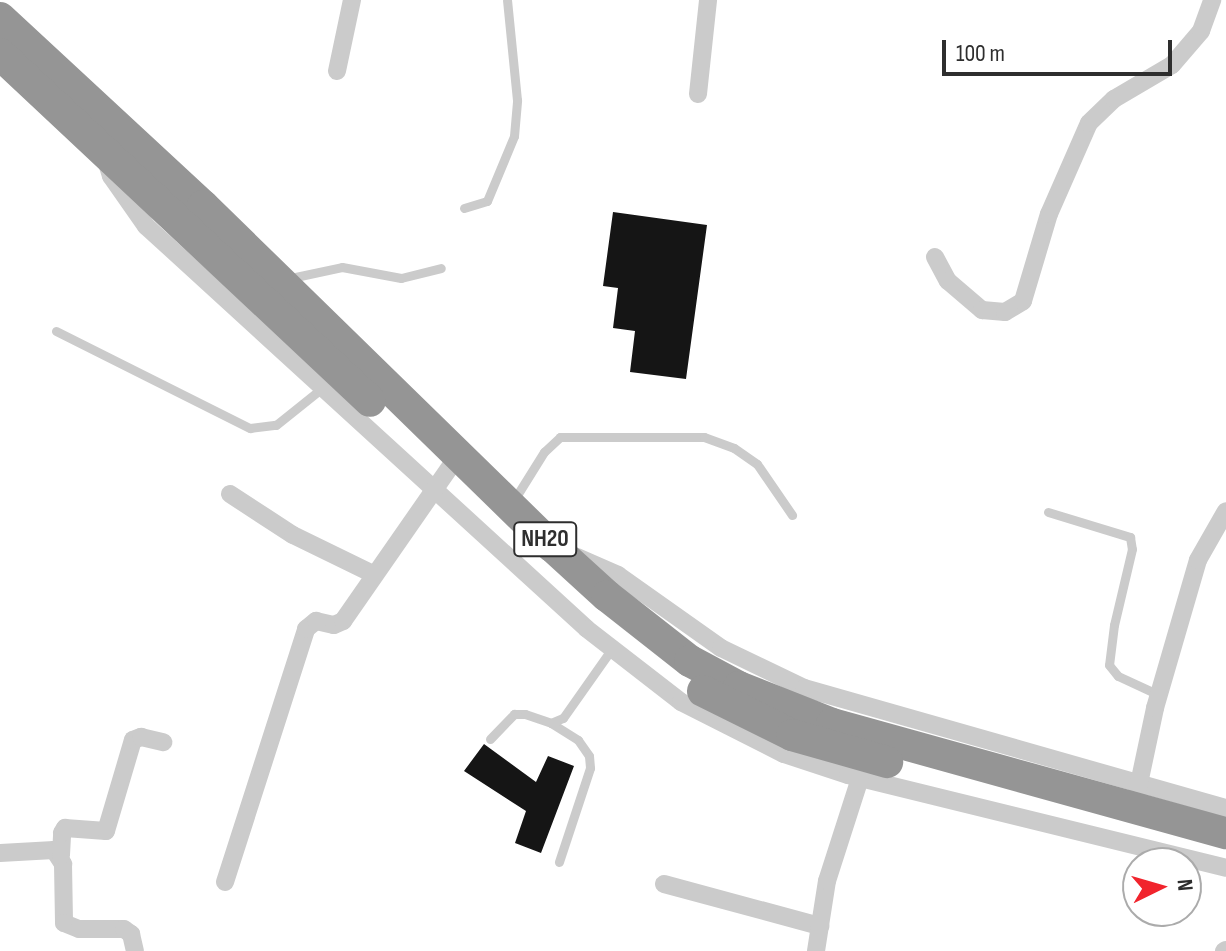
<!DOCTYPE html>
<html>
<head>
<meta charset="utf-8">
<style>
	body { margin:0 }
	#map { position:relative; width:1226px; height:951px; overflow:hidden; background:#fff; font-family:"Sofia Sans Condensed",sans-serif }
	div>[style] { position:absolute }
	.building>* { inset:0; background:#151515 }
	.lane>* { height:9px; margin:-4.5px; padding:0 4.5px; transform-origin:4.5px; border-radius:4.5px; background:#cbcbcb }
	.street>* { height:18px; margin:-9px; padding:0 9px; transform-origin:9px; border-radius:9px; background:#cbcbcb }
	.highway>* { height:32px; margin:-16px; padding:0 16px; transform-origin:16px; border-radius:16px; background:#959595 }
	span { translate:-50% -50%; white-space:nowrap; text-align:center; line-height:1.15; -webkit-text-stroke:8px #fff; paint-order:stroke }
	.shield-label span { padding:2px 6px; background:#fff; border:2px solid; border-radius:6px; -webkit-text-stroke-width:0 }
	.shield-label { font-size:24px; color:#2e2e2e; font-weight:700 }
	.north { position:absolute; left:1122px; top:847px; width:80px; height:80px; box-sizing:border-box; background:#fff; border:2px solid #ababab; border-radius:50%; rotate:85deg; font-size:22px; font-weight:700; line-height:32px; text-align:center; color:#2e2e2e }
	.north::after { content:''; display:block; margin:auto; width:28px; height:36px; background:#f1242d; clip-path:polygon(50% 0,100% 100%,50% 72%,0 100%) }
	.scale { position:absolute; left:942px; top:40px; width:230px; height:36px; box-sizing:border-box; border:4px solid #2e2e2e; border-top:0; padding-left:10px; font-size:24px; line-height:28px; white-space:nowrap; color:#2e2e2e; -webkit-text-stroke:6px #fff; paint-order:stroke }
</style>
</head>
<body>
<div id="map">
	<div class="building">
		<i style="clip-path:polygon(613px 212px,707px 225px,686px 379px,630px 372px,635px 331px,613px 328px,618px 288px,603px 286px)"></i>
		<i style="clip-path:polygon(484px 744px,536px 782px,548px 756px,574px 766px,541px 853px,515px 843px,526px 811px,464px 771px)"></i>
	</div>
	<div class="lane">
		<i style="left:464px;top:208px;width:24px;rotate:-17deg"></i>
		<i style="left:487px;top:201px;width:70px;rotate:-67.4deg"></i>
		<i style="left:514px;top:136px;width:36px;rotate:-85deg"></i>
		<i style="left:517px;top:100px;width:100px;rotate:-95.7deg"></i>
		<i style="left:286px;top:279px;width:57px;rotate:-12.1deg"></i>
		<i style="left:342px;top:267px;width:60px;rotate:10.6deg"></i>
		<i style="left:401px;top:278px;width:41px;rotate:-14deg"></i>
		<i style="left:56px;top:331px;width:217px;rotate:26.6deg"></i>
		<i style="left:250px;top:428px;width:26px;rotate:-7deg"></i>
		<i style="left:276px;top:425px;width:58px;rotate:-38.7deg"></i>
		<i style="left:514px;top:500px;width:57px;rotate:-58deg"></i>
		<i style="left:544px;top:452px;width:22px;rotate:-43deg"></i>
		<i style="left:560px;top:437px;width:144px"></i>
		<i style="left:704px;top:437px;width:32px;rotate:20deg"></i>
		<i style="left:734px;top:448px;width:28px;rotate:35deg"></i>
		<i style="left:757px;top:464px;width:62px;rotate:55.5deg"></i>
		<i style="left:1048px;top:512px;width:86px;rotate:17deg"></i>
		<i style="left:1130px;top:537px;width:12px;rotate:81deg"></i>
		<i style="left:1132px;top:549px;width:78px;rotate:103.3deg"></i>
		<i style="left:1114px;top:625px;width:40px;rotate:97.1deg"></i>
		<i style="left:1109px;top:665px;width:14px;rotate:51deg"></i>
		<i style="left:1118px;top:676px;width:45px;rotate:24.9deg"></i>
		<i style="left:551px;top:723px;width:32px;rotate:32deg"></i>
		<i style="left:578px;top:740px;width:19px;rotate:55deg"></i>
		<i style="left:589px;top:756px;width:12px;rotate:85deg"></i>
		<i style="left:590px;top:768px;width:99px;rotate:108.3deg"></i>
		<i style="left:490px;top:739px;width:35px;rotate:-46deg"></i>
		<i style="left:514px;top:714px;width:11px"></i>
		<i style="left:525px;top:714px;width:28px;rotate:19deg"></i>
		<i style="left:551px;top:723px;width:13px;rotate:-23deg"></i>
		<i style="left:563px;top:718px;width:83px;rotate:-54.8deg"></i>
	</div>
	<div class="street">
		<i style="left:337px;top:71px;width:73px;rotate:-78.1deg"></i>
		<i style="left:698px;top:94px;width:95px;rotate:-83.9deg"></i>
		<i style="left:107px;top:163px;width:14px;rotate:73deg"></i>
		<i style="left:111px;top:176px;width:61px;rotate:55deg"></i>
		<i style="left:146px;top:226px;width:597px;rotate:42.42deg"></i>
		<i style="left:587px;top:629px;width:119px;rotate:37.8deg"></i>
		<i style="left:681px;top:702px;width:115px;rotate:26.8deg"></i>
		<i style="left:784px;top:754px;width:67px;rotate:18.2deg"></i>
		<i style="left:848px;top:775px;width:389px;rotate:13.8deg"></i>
		<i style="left:935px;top:257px;width:27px;rotate:62deg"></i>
		<i style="left:948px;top:281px;width:45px;rotate:40.5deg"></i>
		<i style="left:982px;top:310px;width:23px;rotate:5deg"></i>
		<i style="left:1005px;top:312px;width:21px;rotate:-31deg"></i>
		<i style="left:1023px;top:301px;width:91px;rotate:-73.4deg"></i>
		<i style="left:1049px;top:214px;width:99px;rotate:-66.3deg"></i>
		<i style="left:1089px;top:123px;width:35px;rotate:-44deg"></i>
		<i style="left:1114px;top:99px;width:67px;rotate:-30.4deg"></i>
		<i style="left:1172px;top:65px;width:45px;rotate:-49.5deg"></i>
		<i style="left:1201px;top:31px;width:33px;rotate:-70deg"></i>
		<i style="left:230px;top:494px;width:75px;rotate:33.1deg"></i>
		<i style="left:293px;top:535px;width:89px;rotate:26deg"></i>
		<i style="left:577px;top:557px;width:45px;rotate:23.7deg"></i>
		<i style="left:618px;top:575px;width:126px;rotate:35.3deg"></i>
		<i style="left:721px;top:648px;width:92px;rotate:25.7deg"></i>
		<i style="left:804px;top:688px;width:439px;rotate:15.9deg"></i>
		<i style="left:1137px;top:793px;width:87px;rotate:-78deg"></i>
		<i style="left:1155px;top:708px;width:154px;rotate:-73.8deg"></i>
		<i style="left:1198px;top:560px;width:56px;rotate:-60.3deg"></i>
		<i style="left:0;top:853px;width:54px;rotate:-3.2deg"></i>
		<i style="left:54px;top:850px;width:17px;rotate:57deg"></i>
		<i style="left:63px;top:864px;width:59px;rotate:89deg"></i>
		<i style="left:64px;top:923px;width:16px;rotate:22deg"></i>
		<i style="left:79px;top:929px;width:45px"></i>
		<i style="left:124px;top:929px;width:9px;rotate:36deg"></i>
		<i style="left:131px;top:934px;width:17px;rotate:77deg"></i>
		<i style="left:61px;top:855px;width:22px;rotate:-87deg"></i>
		<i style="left:62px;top:833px;width:6px;rotate:-59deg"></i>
		<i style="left:65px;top:828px;width:41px;rotate:4.2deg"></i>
		<i style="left:106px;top:831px;width:95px;rotate:-73.5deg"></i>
		<i style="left:133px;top:740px;width:9px;rotate:-21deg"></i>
		<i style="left:141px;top:737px;width:23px;rotate:13deg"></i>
		<i style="left:225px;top:882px;width:266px;rotate:-72.2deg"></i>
		<i style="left:306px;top:629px;width:13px;rotate:-39deg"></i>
		<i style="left:316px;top:621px;width:18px;rotate:13deg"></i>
		<i style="left:334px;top:625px;width:10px;rotate:-24deg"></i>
		<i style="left:343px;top:621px;width:203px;rotate:-55.2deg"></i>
		<i style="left:664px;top:884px;width:162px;rotate:15.1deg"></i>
		<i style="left:816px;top:951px;width:71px;rotate:-81.1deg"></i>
		<i style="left:827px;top:881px;width:108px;rotate:-72.2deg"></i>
		<i style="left:1224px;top:951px;width:2px;rotate:-27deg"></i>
	</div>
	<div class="highway">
		<i style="left:0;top:18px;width:277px;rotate:42.8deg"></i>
		<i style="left:203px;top:206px;width:487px;rotate:44.3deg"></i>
		<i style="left:552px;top:546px;width:74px;rotate:42.3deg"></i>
		<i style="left:607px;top:596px;width:105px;rotate:38.1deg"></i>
		<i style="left:690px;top:661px;width:55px;rotate:28deg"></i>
		<i style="left:739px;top:687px;width:100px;rotate:21.7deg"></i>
		<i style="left:832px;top:724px;width:409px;rotate:15.5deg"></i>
		<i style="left:0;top:54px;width:507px;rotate:43.16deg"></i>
		<i style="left:703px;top:691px;width:99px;rotate:26.3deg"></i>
		<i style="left:792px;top:735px;width:99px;rotate:15.9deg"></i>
	</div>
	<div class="shield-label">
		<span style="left:545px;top:539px">NH20</span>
	</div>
	<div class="north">N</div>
	<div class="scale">100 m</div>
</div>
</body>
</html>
